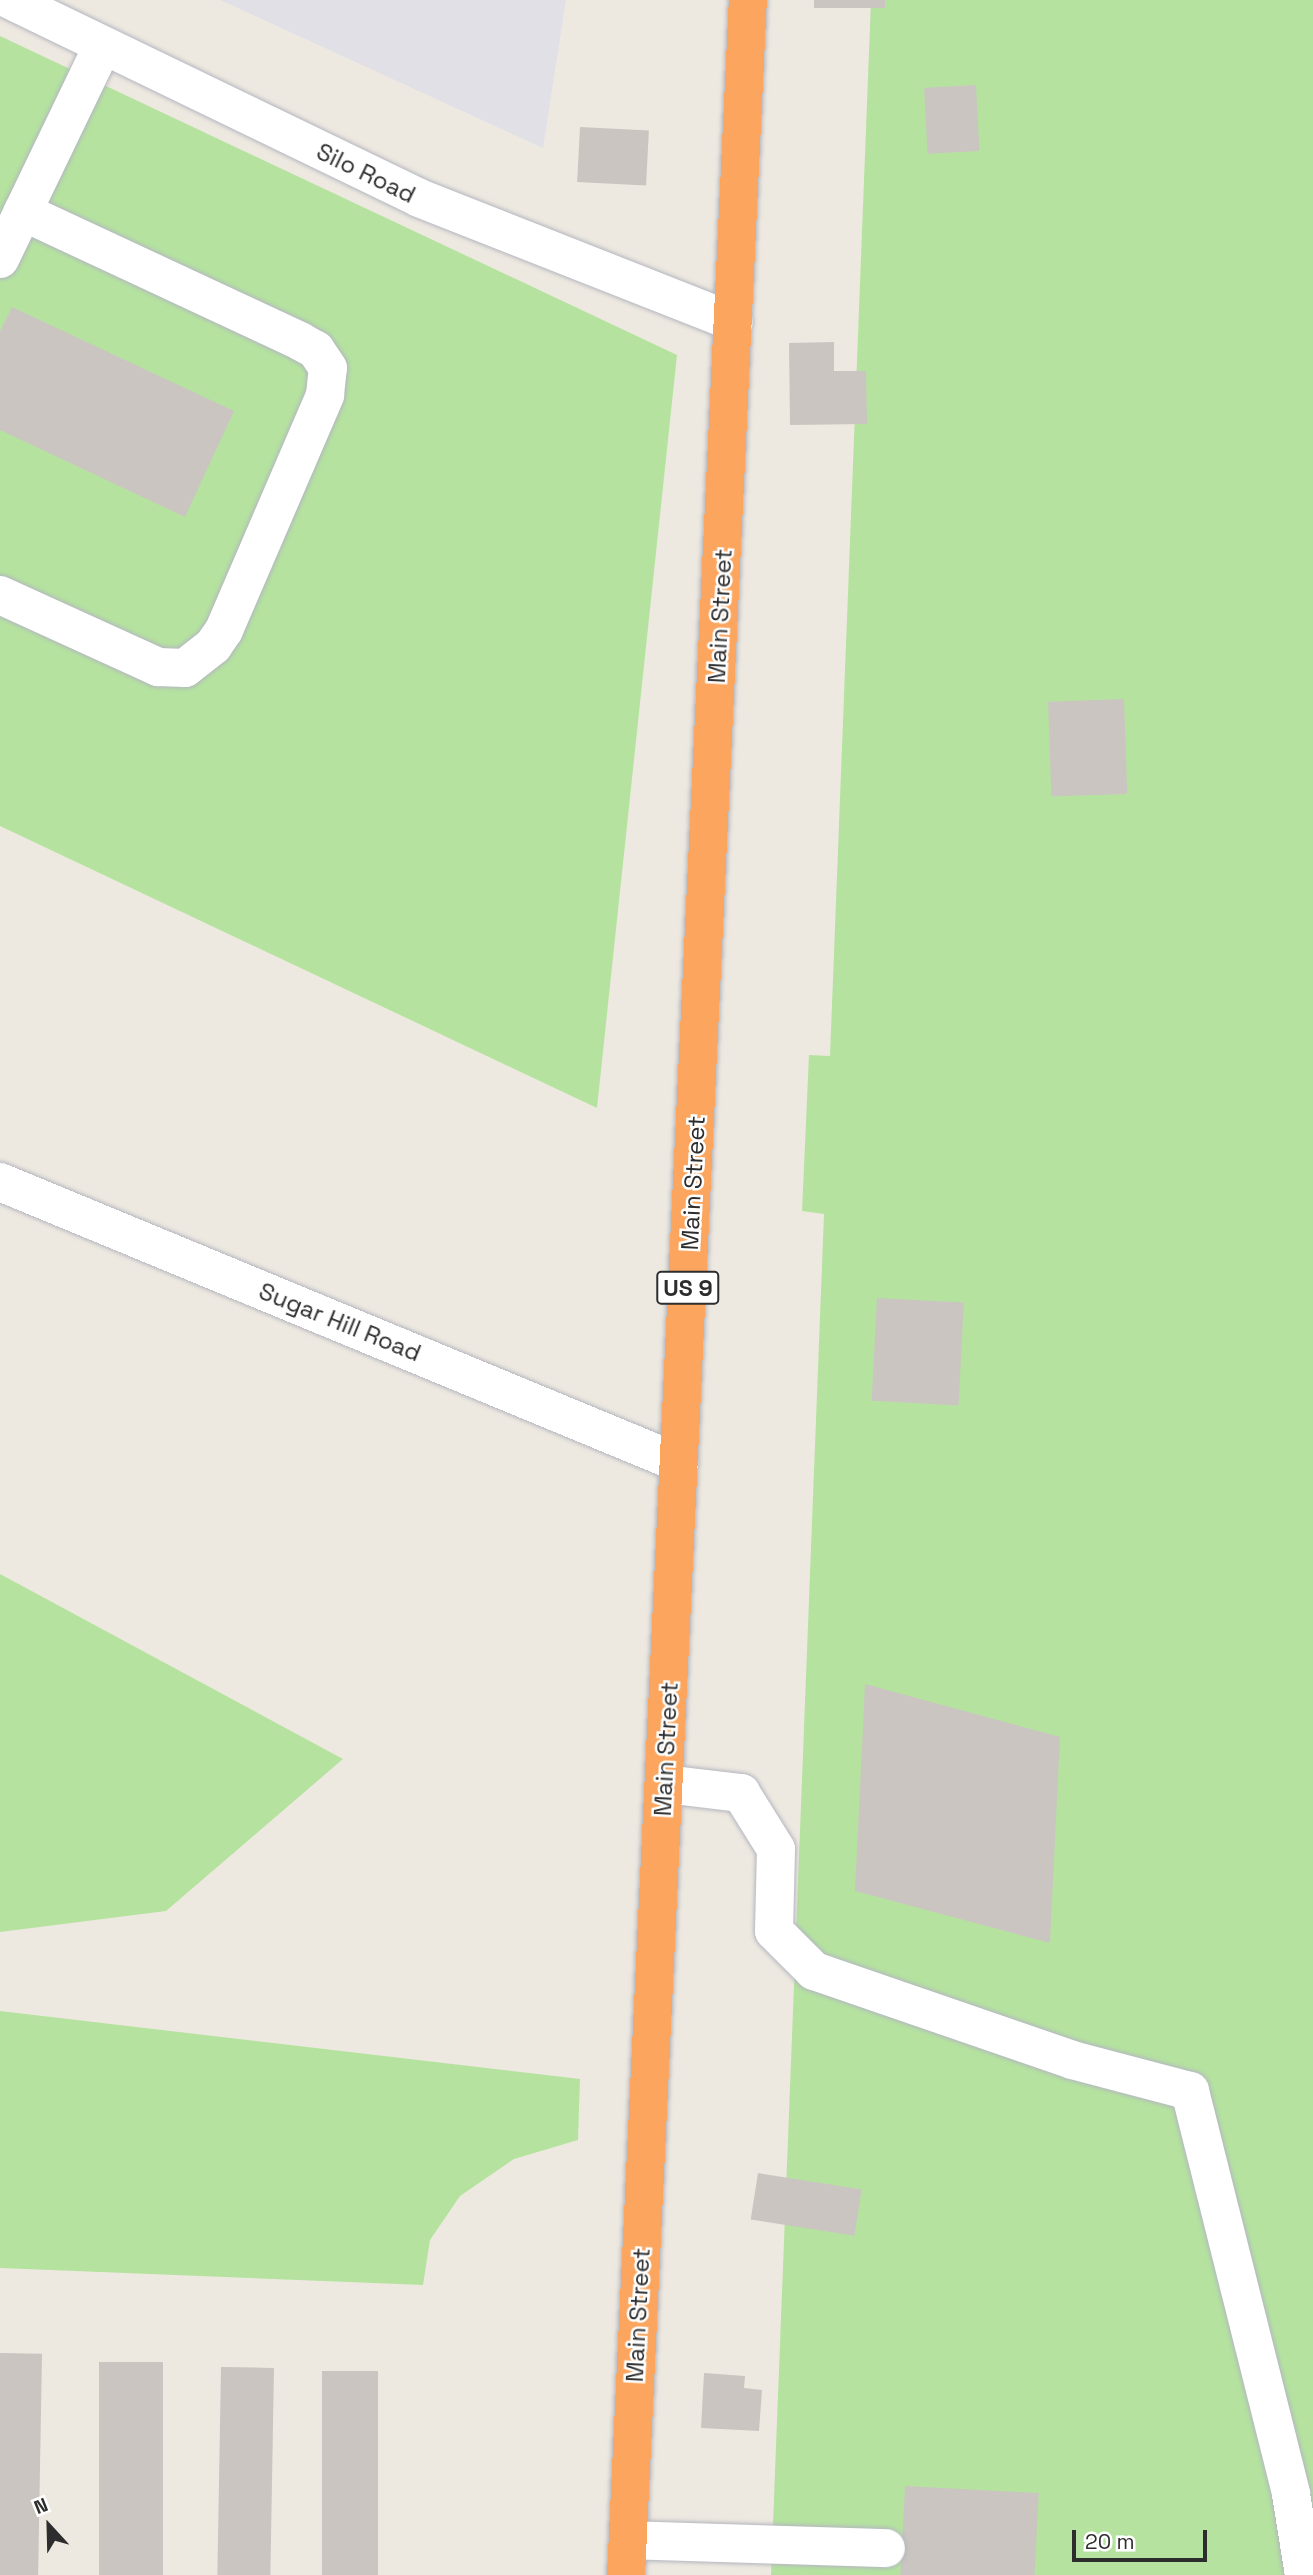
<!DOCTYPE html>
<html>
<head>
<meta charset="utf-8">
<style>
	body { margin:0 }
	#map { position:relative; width:1313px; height:2575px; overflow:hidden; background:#eee9e0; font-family:"Space Grotesk",sans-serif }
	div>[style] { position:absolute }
	.industrial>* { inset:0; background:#e2e0e7 }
	.green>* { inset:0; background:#b5e39f }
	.building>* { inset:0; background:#cac5c0; transform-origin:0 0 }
	.roads { filter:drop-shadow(0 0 2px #b4b6c0) drop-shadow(0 0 2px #b4b6c0) }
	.minor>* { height:38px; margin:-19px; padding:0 19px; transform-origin:19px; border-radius:19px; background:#fff }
	.highway>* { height:38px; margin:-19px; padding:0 19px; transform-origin:19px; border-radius:19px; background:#fba55e }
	span { translate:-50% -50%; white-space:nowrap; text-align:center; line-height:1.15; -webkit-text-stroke:5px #fff; paint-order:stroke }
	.shield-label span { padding:2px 5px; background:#fff; border:2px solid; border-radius:5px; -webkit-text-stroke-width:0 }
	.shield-label { font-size:23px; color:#2d2d2d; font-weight:700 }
	.street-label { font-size:24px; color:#2d2d2d }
	.north { position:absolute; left:14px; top:2491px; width:70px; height:70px; -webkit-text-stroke:5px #fff; paint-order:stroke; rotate:338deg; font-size:19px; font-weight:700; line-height:28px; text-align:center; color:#2d2d2d }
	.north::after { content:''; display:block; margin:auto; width:24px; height:32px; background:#2d2d2d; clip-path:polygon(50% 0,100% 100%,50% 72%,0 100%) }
	.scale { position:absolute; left:1072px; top:2530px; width:135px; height:32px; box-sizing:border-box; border:4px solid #2d2d2d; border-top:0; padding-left:9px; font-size:21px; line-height:24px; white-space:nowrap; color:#2d2d2d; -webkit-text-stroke:5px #fff; paint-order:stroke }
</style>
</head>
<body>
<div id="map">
	<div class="industrial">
		<i style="clip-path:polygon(220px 0,566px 0,543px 148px)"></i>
	</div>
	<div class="green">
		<i style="clip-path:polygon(871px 0,1313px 0,1313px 2575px,771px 2575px,824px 1214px,802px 1211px,809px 1055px,830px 1056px)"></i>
		<i style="clip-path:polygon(0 36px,677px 355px,597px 1108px,0 826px)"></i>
		<i style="clip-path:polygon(0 1574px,343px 1759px,166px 1911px,0 1932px)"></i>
		<i style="clip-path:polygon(0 2011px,580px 2079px,578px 2140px,514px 2159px,460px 2196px,430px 2240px,423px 2285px,0 2268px)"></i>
	</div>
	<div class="building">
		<i style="left:814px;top:0;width:71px;height:8px"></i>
		<i style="left:976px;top:85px;width:66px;height:52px;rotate:87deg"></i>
		<i style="left:580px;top:127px;width:69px;height:55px;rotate:3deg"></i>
		<i style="clip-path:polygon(12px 307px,234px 411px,185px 517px,0 430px,0 331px)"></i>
		<i style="clip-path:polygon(834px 342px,834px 371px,866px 371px,867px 424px,790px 425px,789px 343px)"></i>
		<i style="left:1124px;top:699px;width:95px;height:76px;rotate:88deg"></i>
		<i style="left:877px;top:1298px;width:87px;height:103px;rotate:3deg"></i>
		<i style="clip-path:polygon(865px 1684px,1060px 1737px,1050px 1943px,855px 1891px)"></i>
		<i style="left:758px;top:2173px;width:105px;height:47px;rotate:9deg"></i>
		<i style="left:0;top:2353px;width:42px;height:222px;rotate:1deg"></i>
		<i style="left:163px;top:2362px;width:213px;height:64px;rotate:90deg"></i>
		<i style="left:221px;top:2367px;width:53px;height:208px;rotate:1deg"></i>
		<i style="left:322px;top:2371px;width:56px;height:204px"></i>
		<i style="clip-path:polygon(704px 2373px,745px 2376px,744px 2388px,762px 2390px,759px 2431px,701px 2428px)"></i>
		<i style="left:905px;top:2486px;width:134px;height:89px;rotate:3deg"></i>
	</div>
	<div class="roads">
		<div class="minor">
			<i style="left:10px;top:0;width:454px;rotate:25.8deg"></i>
			<i style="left:419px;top:198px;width:338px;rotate:21.5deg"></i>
			<i style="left:0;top:259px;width:237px;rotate:-64.3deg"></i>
			<i style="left:0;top:595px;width:174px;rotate:24.5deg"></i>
			<i style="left:158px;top:667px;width:27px;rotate:2deg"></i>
			<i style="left:185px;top:668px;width:36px;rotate:-38deg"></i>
			<i style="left:213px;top:646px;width:19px;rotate:-55deg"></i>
			<i style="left:224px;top:630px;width:256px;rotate:-66.7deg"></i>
			<i style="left:325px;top:395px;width:27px;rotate:-84deg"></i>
			<i style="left:328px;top:368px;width:22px;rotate:-124deg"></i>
			<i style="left:316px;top:350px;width:18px;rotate:-151deg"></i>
			<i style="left:300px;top:341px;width:306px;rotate:-155deg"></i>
			<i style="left:0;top:1182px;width:735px;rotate:22.48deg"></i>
			<i style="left:665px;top:1784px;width:77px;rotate:6.8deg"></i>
			<i style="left:741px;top:1793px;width:66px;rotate:58deg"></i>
			<i style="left:776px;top:1849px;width:82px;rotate:91.4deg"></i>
			<i style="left:774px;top:1931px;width:57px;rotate:45deg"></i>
			<i style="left:814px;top:1971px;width:273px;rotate:19deg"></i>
			<i style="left:1072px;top:2060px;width:122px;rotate:14.7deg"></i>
			<i style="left:1190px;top:2091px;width:415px;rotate:75.9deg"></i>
			<i style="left:1291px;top:2494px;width:82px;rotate:80.9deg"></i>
			<i style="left:628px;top:2540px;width:258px;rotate:1.8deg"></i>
		</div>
		<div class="highway">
			<i style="left:626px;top:2575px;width:2578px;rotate:-87.29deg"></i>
		</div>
	</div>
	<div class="shield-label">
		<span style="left:688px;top:1288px">US 9</span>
	</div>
	<div class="street-label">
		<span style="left:366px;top:173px;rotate:26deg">Silo Road</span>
		<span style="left:720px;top:616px;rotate:-87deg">Main Street</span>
		<span style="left:693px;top:1183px;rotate:-87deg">Main Street</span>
		<span style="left:340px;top:1322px;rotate:22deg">Sugar Hill Road</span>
		<span style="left:666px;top:1749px;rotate:-87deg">Main Street</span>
		<span style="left:638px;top:2315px;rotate:-87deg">Main Street</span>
	</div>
	<div class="north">N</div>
	<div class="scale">20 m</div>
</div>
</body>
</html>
